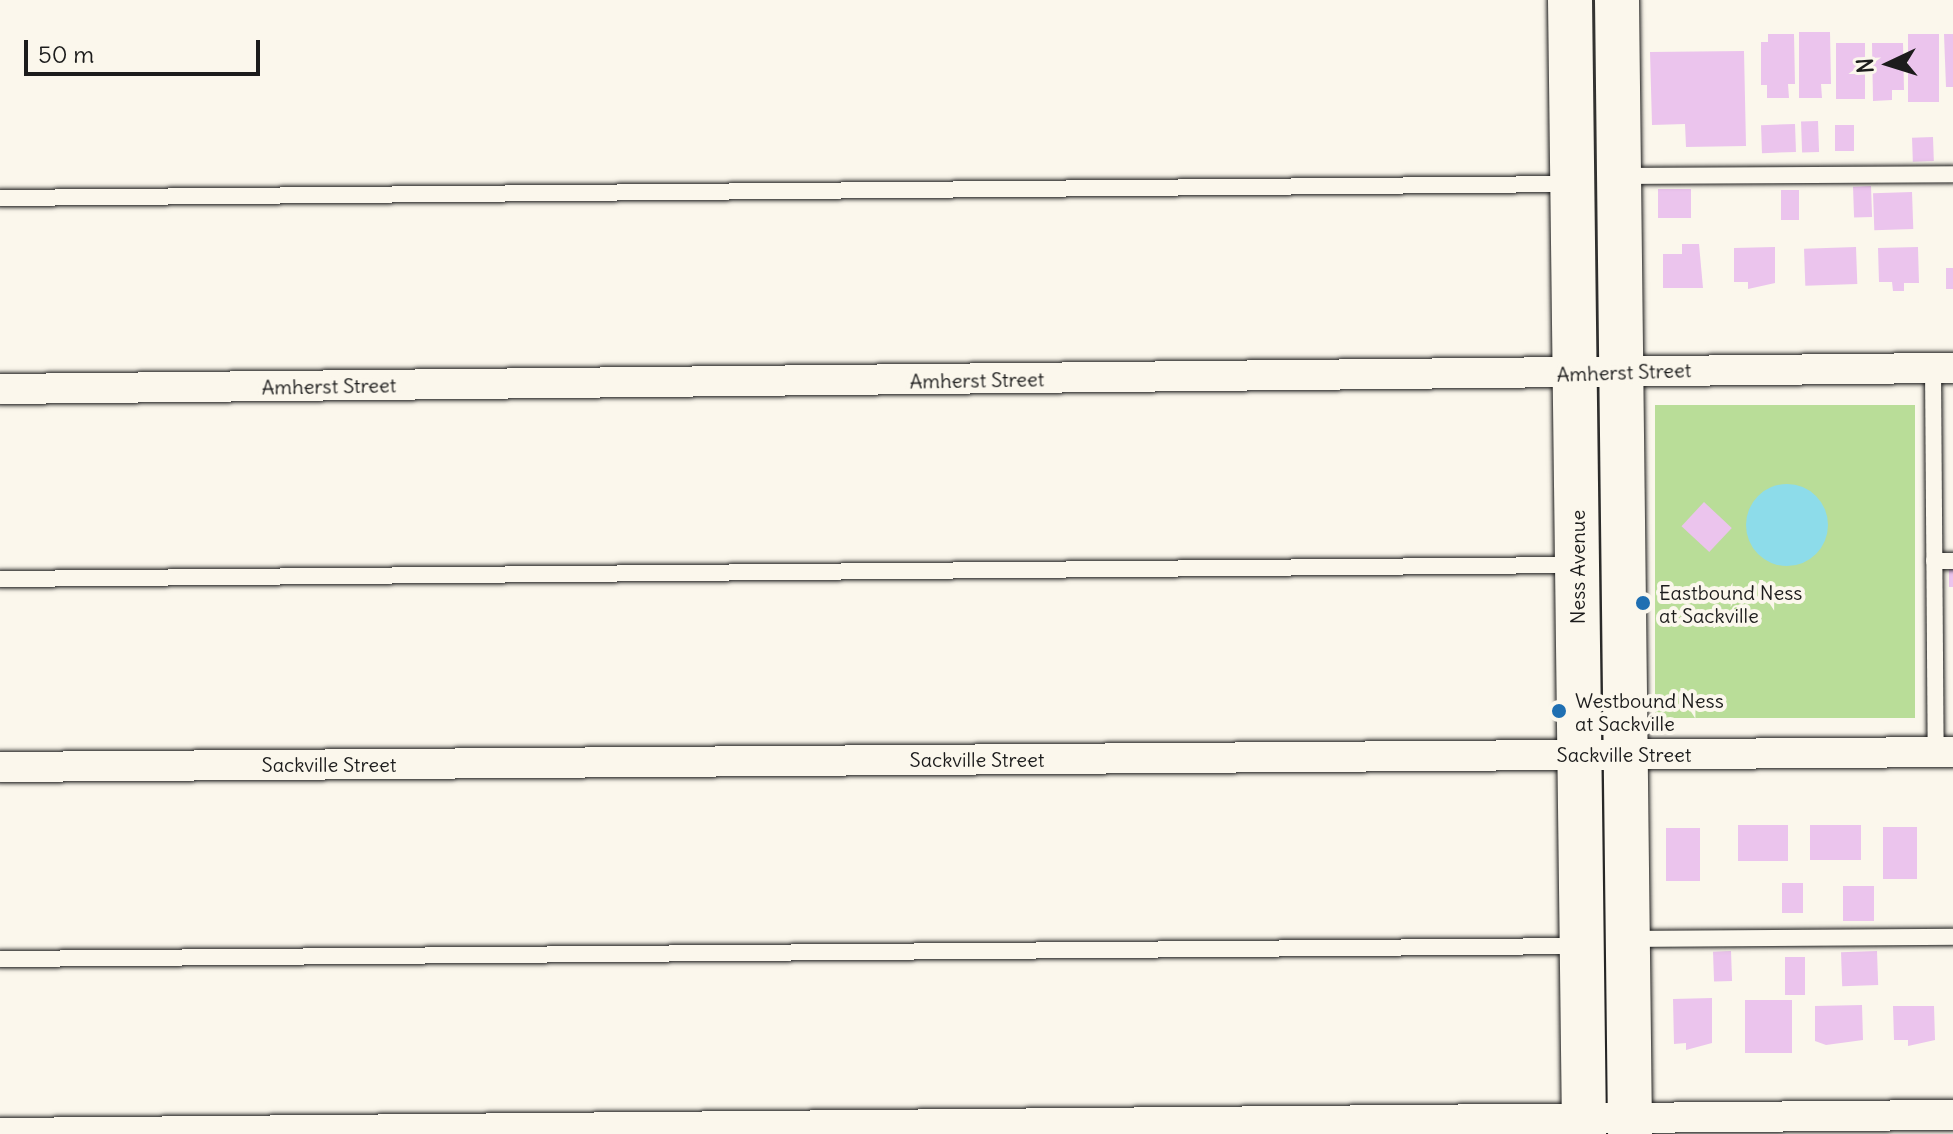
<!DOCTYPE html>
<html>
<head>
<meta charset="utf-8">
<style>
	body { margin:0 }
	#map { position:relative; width:1953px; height:1134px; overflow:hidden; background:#fbf7ec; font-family:Delius,sans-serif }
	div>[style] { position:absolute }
	.green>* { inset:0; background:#b9dd98; transform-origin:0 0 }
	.water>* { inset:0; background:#8ddcea }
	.round { border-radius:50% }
	.building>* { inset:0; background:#ebc4ed; transform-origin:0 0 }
	.roads { filter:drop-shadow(0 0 2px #1c1c1c) drop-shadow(0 0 2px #1c1c1c) }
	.lane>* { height:16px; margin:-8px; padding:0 8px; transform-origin:8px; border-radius:8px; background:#fbf7ec }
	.street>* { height:30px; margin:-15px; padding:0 15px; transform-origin:15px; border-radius:15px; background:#fbf7ec }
	.secondary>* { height:44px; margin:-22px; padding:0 22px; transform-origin:22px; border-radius:22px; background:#fbf7ec }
	.dots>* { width:22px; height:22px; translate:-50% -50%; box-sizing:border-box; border:4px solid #fbf7ec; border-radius:50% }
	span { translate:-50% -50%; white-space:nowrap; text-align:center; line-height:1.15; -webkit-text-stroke:8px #fbf7ec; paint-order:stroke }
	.street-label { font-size:20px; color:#1c1c1c }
	.poi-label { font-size:20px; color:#1c1c1c }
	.left { translate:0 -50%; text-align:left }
	.north { position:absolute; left:1849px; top:24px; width:80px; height:80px; -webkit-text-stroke:6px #fbf7ec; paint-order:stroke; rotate:266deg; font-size:22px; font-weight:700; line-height:32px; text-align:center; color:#1c1c1c }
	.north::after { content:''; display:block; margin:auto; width:28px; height:36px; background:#1c1c1c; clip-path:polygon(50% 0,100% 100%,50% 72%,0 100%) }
	.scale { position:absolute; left:24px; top:40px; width:236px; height:36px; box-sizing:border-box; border:4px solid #1c1c1c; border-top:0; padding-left:10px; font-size:24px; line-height:28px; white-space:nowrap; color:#1c1c1c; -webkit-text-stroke:6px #fbf7ec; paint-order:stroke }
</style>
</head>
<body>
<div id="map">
	<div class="green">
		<i style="left:1915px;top:405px;width:313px;height:260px;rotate:90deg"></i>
	</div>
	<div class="water">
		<i class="round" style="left:1746px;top:484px;width:82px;height:82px"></i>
	</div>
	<div class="building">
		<i style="clip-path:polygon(1799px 32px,1830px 32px,1831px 84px,1821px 84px,1822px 98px,1799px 98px)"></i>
		<i style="clip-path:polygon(1768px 34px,1794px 34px,1795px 84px,1788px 84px,1789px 98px,1767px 98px,1767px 85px,1761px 85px,1761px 42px,1768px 42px)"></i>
		<i style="left:1908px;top:34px;width:31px;height:68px"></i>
		<i style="clip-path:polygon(1944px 34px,1953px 34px,1953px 87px,1946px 87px)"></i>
		<i style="left:1836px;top:43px;width:29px;height:56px"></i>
		<i style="clip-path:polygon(1872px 43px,1903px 43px,1904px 90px,1892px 90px,1892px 100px,1873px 101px)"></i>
		<i style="clip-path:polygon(1744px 51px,1746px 146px,1686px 147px,1685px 124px,1652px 125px,1650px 52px)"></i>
		<i style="left:1818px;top:121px;width:31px;height:17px;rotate:88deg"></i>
		<i style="left:1795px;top:124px;width:28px;height:34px;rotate:88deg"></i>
		<i style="left:1854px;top:125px;width:26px;height:19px;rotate:90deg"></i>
		<i style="left:1933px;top:137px;width:24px;height:21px;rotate:88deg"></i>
		<i style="left:1871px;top:186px;width:31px;height:18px;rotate:88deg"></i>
		<i style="left:1658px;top:189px;width:33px;height:29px"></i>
		<i style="left:1781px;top:190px;width:18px;height:30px"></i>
		<i style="left:1912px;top:192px;width:37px;height:39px;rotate:88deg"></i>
		<i style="clip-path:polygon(1682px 244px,1699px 244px,1703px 288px,1663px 288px,1663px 254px,1682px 254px)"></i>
		<i style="clip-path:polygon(1775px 247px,1775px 283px,1748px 289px,1748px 282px,1734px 282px,1734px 248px)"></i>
		<i style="left:1856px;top:247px;width:37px;height:52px;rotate:88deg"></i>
		<i style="clip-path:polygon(1918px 247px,1919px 283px,1904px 283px,1904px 291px,1893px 291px,1892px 282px,1879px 282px,1878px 248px)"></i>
		<i style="left:1953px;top:268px;width:21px;height:7px;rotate:90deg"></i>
		<i style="left:1704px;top:502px;width:38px;height:33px;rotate:43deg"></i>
		<i style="left:1949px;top:565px;width:4px;height:22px"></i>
		<i style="left:1738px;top:825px;width:50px;height:36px"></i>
		<i style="left:1810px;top:825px;width:51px;height:35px"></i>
		<i style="left:1883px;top:827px;width:34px;height:52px"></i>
		<i style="left:1666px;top:828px;width:34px;height:53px"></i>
		<i style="left:1782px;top:883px;width:21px;height:30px"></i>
		<i style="left:1843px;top:886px;width:31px;height:35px"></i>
		<i style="left:1731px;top:951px;width:30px;height:18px;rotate:88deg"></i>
		<i style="left:1877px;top:951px;width:34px;height:36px;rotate:88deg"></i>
		<i style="left:1785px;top:957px;width:20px;height:38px"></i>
		<i style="clip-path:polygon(1712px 998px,1712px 1043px,1686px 1050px,1686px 1043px,1674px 1044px,1673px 999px)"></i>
		<i style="left:1745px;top:1000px;width:47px;height:53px"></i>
		<i style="clip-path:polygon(1862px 1005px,1863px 1040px,1826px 1045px,1815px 1041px,1815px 1006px)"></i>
		<i style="clip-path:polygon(1893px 1006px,1934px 1006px,1935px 1040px,1908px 1046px,1908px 1040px,1894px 1040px)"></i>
	</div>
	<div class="roads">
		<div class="lane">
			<i style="left:1623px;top:176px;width:330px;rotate:-0.3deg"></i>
			<i style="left:0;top:198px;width:1572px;rotate:-0.51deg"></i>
			<i style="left:1933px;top:368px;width:384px;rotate:89.6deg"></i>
			<i style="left:1934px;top:561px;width:19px"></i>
			<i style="left:0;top:579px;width:1574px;rotate:-0.51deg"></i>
			<i style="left:1630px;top:939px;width:323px;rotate:-0.4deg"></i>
			<i style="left:0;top:959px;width:1580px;rotate:-0.47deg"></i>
		</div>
		<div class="street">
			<i style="left:0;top:389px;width:1953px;rotate:-0.62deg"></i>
			<i style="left:0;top:767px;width:1953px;rotate:-0.44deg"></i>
			<i style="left:0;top:1133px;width:1953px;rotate:-0.53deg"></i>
		</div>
		<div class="secondary">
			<i style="left:1570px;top:0;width:1134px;rotate:89.29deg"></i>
			<i style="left:1617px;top:0;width:1134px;rotate:89.34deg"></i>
		</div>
	</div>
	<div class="dots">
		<i style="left:1643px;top:603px;background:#1f6fb2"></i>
		<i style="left:1559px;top:711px;background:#1f6fb2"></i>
	</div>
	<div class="street-label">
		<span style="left:1624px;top:372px;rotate:-2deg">Amherst Street</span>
		<span style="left:977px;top:380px;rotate:-1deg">Amherst Street</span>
		<span style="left:329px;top:386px;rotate:-1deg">Amherst Street</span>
		<span style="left:1577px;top:567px;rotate:-90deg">Ness Avenue</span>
		<span style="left:1624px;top:754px">Sackville Street</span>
		<span style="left:977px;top:759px">Sackville Street</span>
		<span style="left:329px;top:764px">Sackville Street</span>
	</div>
	<div class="poi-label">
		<span class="left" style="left:1659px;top:604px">Eastbound Ness<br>at Sackville</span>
		<span class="left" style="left:1575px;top:712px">Westbound Ness<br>at Sackville</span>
	</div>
	<div class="north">N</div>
	<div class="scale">50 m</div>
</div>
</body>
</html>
